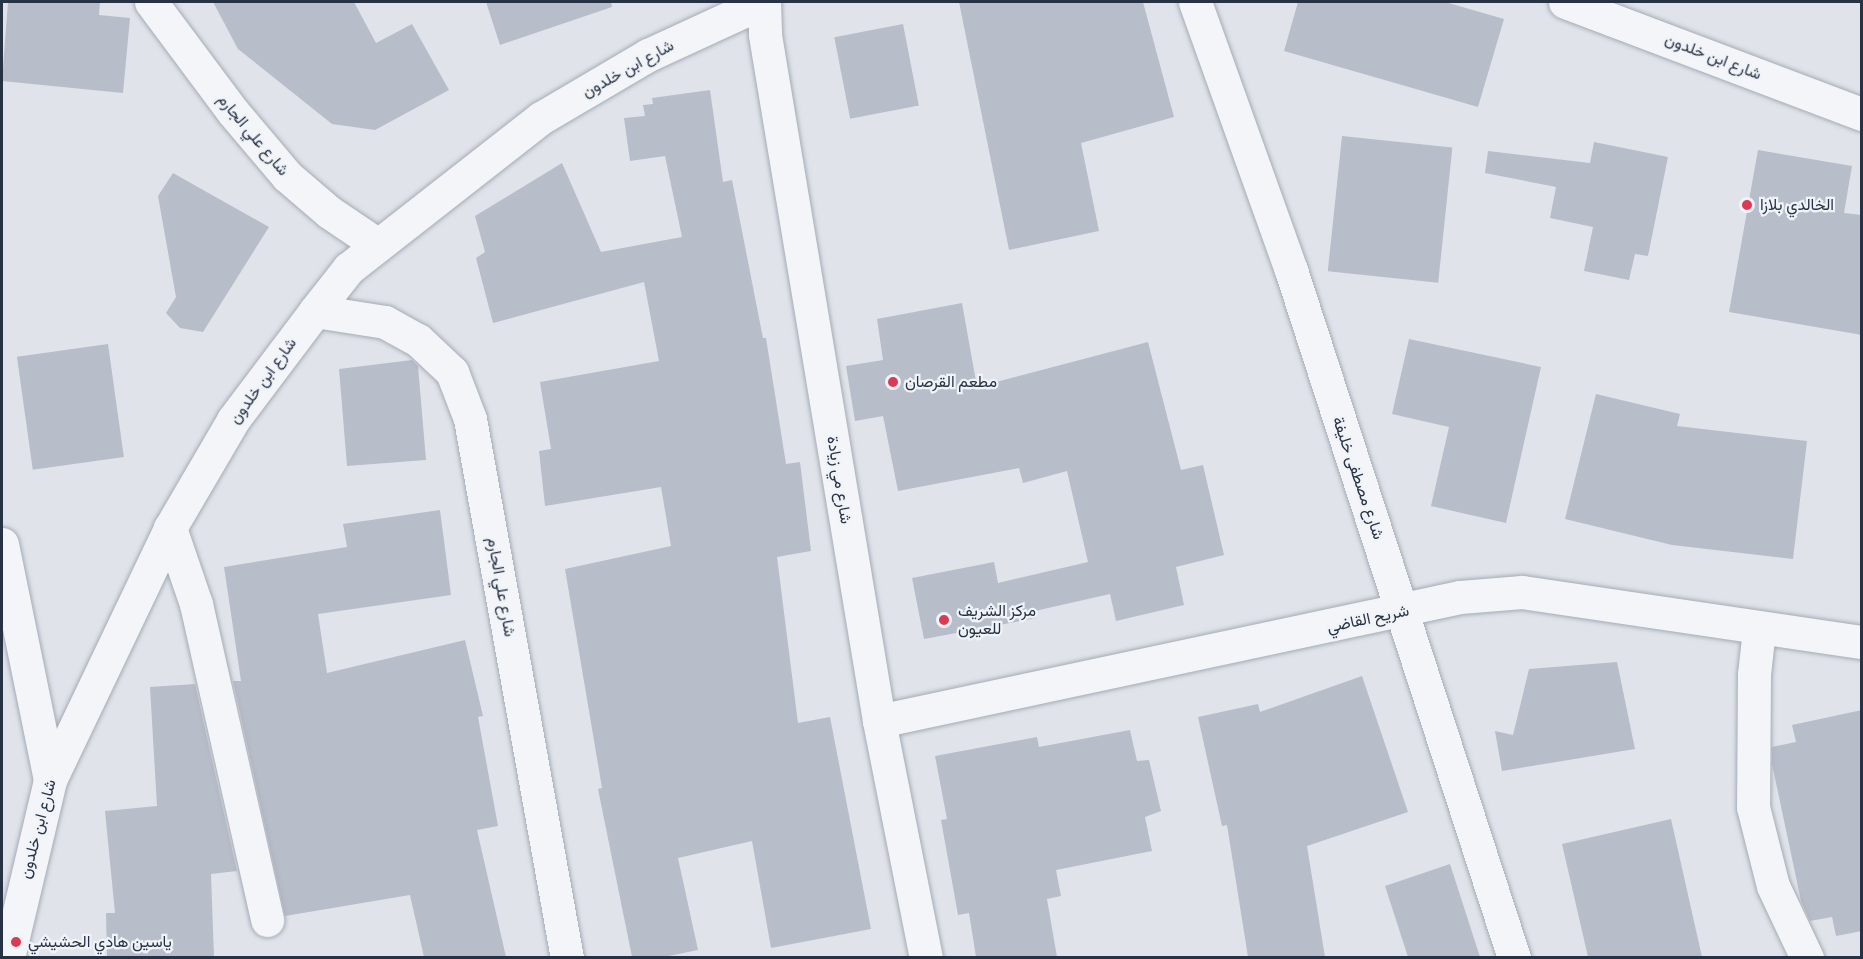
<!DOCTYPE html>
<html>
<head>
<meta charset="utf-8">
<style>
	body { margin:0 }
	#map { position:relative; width:1863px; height:959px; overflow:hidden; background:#e0e4ea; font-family:"Roboto Condensed",Vazirmatn,sans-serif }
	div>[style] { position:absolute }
	.building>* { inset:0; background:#b7bdc9; transform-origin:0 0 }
	.roads { filter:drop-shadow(0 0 2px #a5abb5) drop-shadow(0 0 2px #a5abb5) }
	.minor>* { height:33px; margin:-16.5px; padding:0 16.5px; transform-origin:16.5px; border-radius:16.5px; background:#f3f5f8 }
	.dots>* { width:16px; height:16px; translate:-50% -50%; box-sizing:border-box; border:3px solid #f0f3f8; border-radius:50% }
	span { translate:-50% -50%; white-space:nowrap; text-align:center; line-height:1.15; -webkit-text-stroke:4.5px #f0f3f8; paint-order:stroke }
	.street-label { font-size:16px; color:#273244 }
	.poi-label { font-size:16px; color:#273244 }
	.left { translate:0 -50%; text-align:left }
	.frame { position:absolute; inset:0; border:3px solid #273244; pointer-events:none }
</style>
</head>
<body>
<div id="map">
	<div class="building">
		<i style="clip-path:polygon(8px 2px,100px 2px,99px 15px,130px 18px,123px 93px,2px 81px)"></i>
		<i style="clip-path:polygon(213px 2px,354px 2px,376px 43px,412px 24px,449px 90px,375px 130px,332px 124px,238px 49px)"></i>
		<i style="clip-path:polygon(486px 2px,611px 2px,612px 7px,500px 45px)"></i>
		<i style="clip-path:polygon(959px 2px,1143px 2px,1174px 117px,1081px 143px,1099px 231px,1009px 250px)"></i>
		<i style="clip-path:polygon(1298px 2px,1445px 2px,1504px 19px,1478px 107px,1284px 51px)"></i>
		<i style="left:903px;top:24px;width:83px;height:70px;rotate:79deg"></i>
		<i style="clip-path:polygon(710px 90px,723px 182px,732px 180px,763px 338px,766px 338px,786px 464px,800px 462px,811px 551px,777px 557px,798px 723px,830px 717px,871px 929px,771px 948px,752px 841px,678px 858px,698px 950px,664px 957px,632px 957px,598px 789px,602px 788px,565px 569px,671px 546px,661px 487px,545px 506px,539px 451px,551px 449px,540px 382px,659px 361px,644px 282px,493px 323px,476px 258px,485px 252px,475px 216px,562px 163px,601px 252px,682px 237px,665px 156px,630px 161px,624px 118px,645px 116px,643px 105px,653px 104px,652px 98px)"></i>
		<i style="left:1342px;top:136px;width:111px;height:136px;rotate:6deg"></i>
		<i style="clip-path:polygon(1594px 142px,1668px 157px,1648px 256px,1635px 254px,1629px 280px,1584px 271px,1593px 227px,1550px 218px,1556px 187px,1485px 173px,1488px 151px,1590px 163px)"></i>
		<i style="clip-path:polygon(1758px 150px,1852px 166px,1844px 213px,1862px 215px,1862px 335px,1729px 312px)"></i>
		<i style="clip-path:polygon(173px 173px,269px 227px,203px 332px,180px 328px,166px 313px,176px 297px,158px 196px)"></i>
		<i style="clip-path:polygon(962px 303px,977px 387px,1148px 342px,1181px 470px,1203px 465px,1224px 555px,1176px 567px,1184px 605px,1116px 621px,1110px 594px,1035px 611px,1036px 618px,924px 639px,912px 578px,994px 562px,998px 583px,1088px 562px,1067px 471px,1023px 483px,1019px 468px,898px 491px,883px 416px,855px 421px,846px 366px,883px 360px,877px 319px)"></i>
		<i style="clip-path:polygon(1409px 339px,1541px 367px,1506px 523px,1431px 506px,1449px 427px,1392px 414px)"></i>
		<i style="left:108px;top:344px;width:114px;height:92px;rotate:82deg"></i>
		<i style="clip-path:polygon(412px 360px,418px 366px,426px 460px,347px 466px,339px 369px)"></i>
		<i style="clip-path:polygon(1596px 394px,1680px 414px,1677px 426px,1807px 441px,1793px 559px,1672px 545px,1565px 519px)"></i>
		<i style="clip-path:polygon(440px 510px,451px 595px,318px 614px,327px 673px,465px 640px,483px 716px,478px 717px,498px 826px,477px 830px,506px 957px,424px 957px,410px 895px,285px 916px,233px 681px,241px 681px,224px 567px,347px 547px,343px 524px)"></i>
		<i style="clip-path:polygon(1617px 662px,1635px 749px,1502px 771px,1495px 731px,1513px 735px,1529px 669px)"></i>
		<i style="clip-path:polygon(1362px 676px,1408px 812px,1307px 846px,1325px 957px,1248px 957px,1227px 825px,1222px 826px,1198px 717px,1258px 704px,1260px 712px)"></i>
		<i style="clip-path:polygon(195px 684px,237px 871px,211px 874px,214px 957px,107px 957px,106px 913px,115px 913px,105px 811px,157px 806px,150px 687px)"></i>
		<i style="clip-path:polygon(1862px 710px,1862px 931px,1836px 936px,1832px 917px,1810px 921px,1801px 901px,1772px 764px,1772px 747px,1796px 742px,1792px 725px)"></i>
		<i style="clip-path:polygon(1130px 730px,1137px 761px,1149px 760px,1161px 811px,1145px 817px,1152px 851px,1056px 870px,1061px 896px,1047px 899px,1057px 957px,976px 957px,969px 913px,958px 915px,941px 820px,947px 819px,935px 756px,1037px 737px,1039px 747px)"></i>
		<i style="clip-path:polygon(1671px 819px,1702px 957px,1588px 957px,1562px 844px)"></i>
		<i style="clip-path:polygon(1450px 864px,1480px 957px,1408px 957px,1385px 886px)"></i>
	</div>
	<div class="roads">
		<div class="minor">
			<i style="left:151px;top:2px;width:137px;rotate:53.3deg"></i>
			<i style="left:233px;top:112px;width:84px;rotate:49.8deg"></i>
			<i style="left:287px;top:176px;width:55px;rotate:40.6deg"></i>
			<i style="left:329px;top:212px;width:59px;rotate:34deg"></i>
			<i style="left:764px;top:2px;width:33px;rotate:88deg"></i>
			<i style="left:765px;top:35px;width:695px;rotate:80.56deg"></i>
			<i style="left:879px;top:721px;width:242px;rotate:78.8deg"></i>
			<i style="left:1195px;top:2px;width:285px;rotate:70.3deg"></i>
			<i style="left:1291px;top:270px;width:723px;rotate:72.04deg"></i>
			<i style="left:1565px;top:2px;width:317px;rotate:20.7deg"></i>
			<i style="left:315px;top:311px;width:71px;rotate:8.9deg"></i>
			<i style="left:385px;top:322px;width:38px;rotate:29deg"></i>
			<i style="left:418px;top:340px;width:47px;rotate:43.3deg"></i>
			<i style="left:452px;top:372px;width:50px;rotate:69deg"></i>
			<i style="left:470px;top:419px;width:548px;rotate:79.8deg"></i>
			<i style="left:170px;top:528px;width:80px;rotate:71.1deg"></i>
			<i style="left:196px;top:604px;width:324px;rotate:77.3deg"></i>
			<i style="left:2px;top:544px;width:241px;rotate:78.5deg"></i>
			<i style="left:1759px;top:629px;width:45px;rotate:96.3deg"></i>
			<i style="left:1754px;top:674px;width:133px;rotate:90.4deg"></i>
			<i style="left:1753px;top:807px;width:81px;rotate:75.8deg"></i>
			<i style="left:1773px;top:886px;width:80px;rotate:64.7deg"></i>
			<i style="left:879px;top:721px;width:594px;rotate:-12.05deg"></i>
			<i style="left:1460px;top:597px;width:62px;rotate:-4.6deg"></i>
			<i style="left:1522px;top:592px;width:344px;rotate:8.4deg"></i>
			<i style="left:8px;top:958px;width:183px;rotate:-76.7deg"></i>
			<i style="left:50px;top:780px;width:279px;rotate:-64.5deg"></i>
			<i style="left:170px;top:528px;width:125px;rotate:-59.7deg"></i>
			<i style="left:233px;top:420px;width:136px;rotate:-53deg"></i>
			<i style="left:315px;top:311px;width:55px;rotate:-51.7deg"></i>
			<i style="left:349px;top:268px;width:244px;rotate:-38deg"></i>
			<i style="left:541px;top:118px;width:124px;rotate:-30.5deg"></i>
			<i style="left:648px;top:55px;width:127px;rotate:-24.7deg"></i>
		</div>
	</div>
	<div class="dots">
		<i style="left:1747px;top:205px;background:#dc3953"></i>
		<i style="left:893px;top:382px;background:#dc3953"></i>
		<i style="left:944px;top:620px;background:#dc3953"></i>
		<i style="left:16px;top:942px;background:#dc3953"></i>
	</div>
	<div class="street-label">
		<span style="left:1713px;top:57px;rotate:21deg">شارع ابن خلدون</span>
		<span style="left:628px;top:69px;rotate:-29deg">شارع ابن خلدون</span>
		<span style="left:253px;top:135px;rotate:50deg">شارع علي الجارم</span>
		<span style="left:263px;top:381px;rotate:-54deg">شارع ابن خلدون</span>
		<span style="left:1358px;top:478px;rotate:71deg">شارع مصطفى خليفة</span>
		<span style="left:839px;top:480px;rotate:81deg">شارع مي زيادة</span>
		<span style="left:501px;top:587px;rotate:80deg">شارع علي الجارم</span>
		<span style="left:1368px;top:619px;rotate:-12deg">شريح القاضي</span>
		<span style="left:38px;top:829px;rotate:-75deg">شارع ابن خلدون</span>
	</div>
	<div class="poi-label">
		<span class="left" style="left:1760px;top:205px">الخالدي بلازا</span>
		<span class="left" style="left:905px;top:382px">مطعم القرصان</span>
		<span class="left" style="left:958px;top:620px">مركز الشريف<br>للعيون</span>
		<span class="left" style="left:28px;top:942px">ياسين هادي الحشيشي</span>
	</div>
	<div class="frame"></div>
</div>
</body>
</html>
